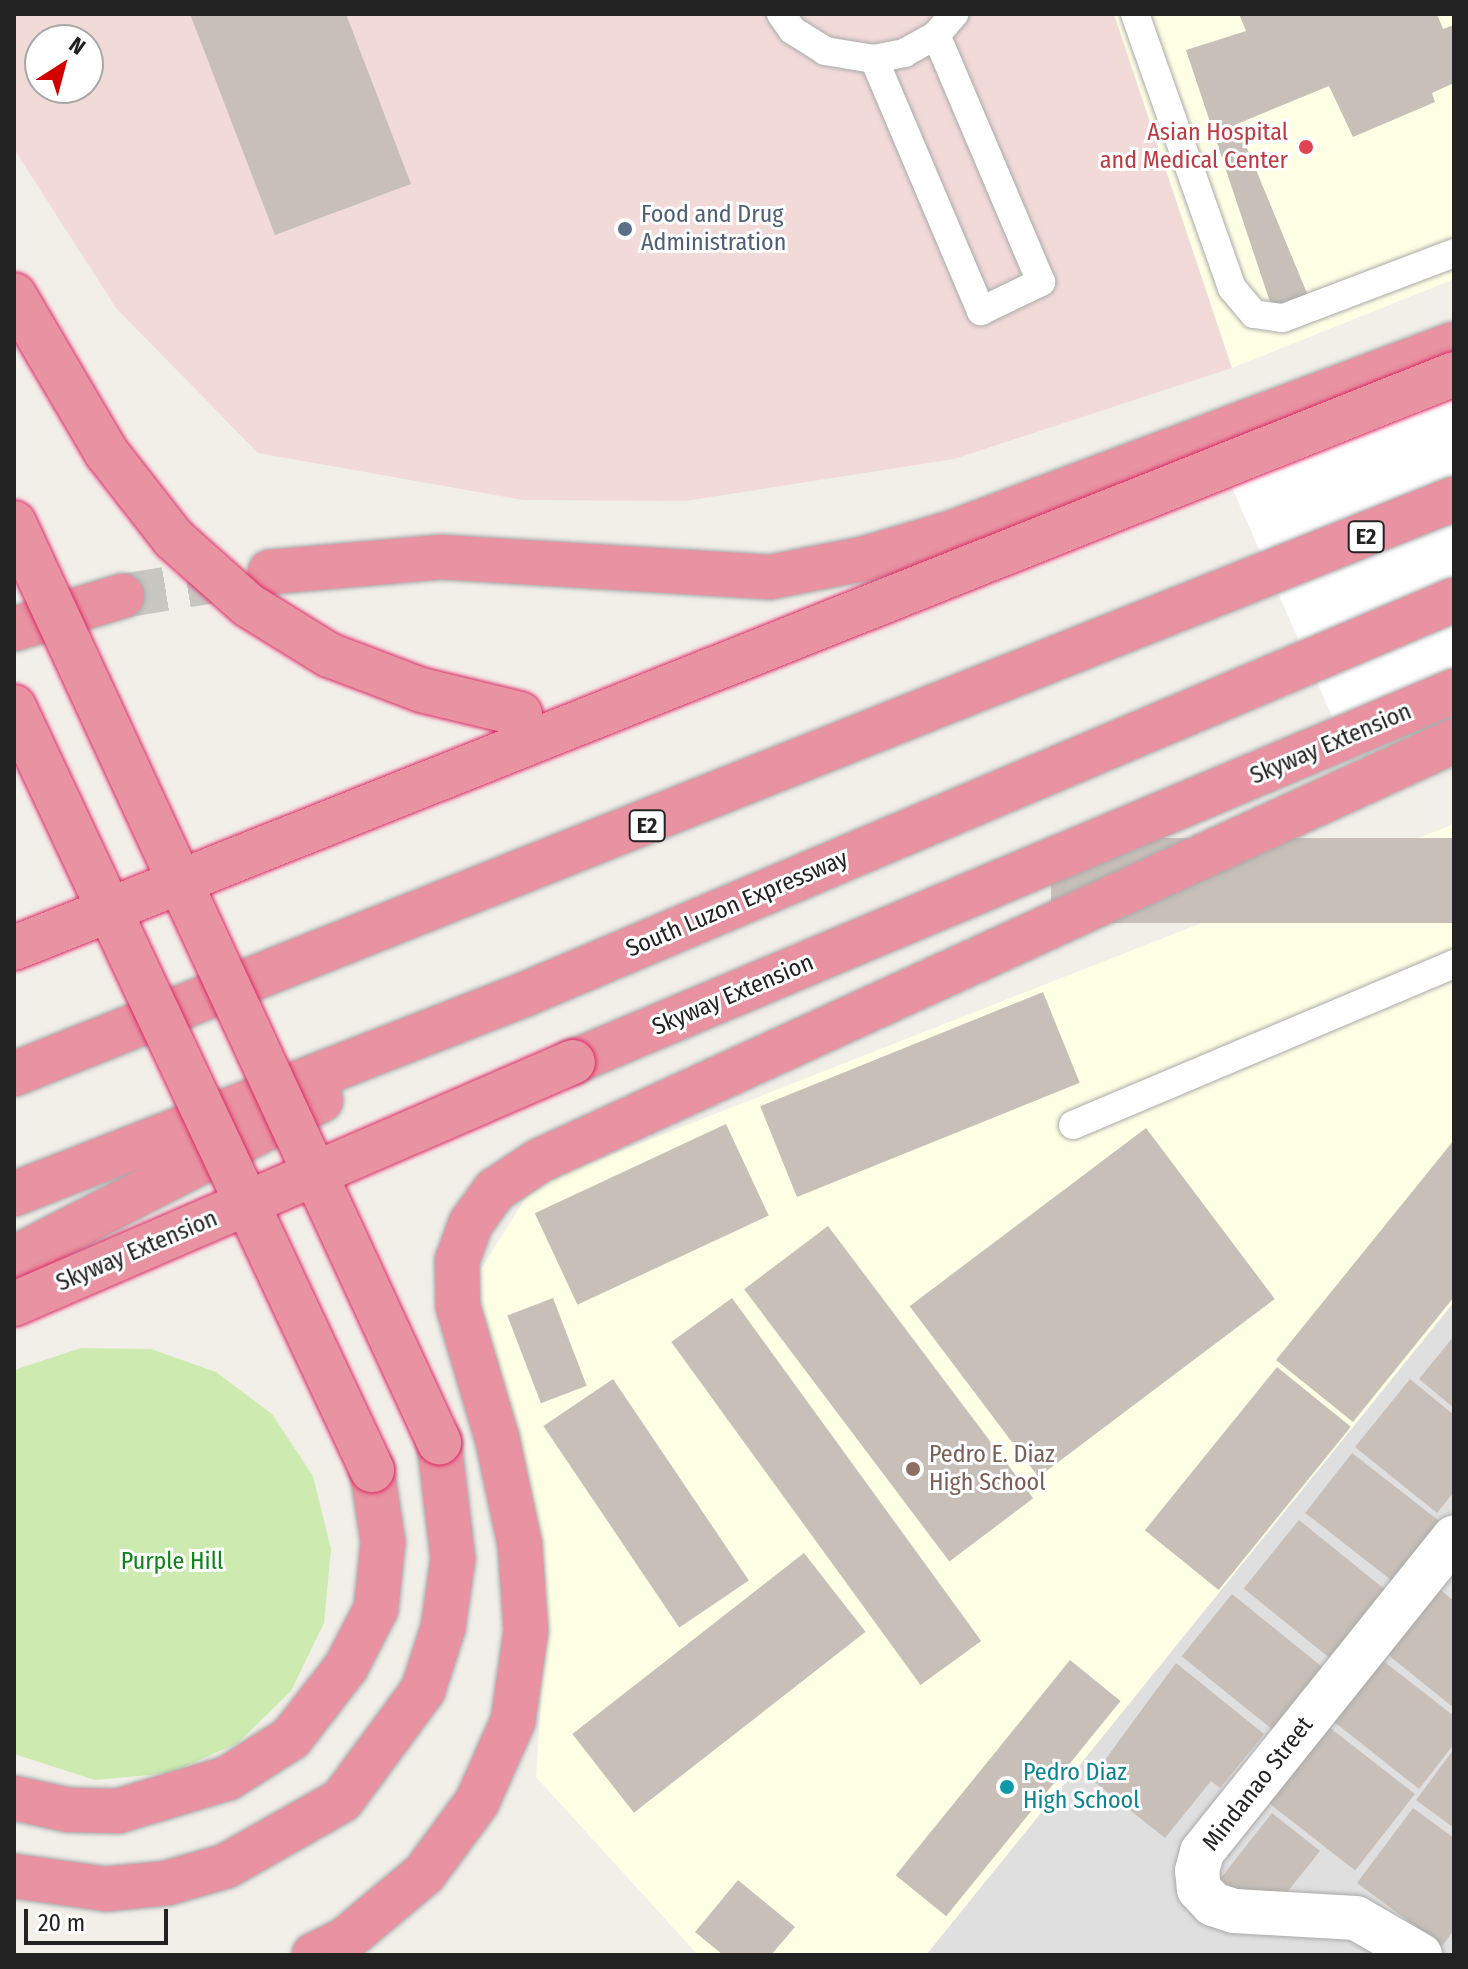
<!DOCTYPE html>
<html>
<head>
<meta charset="utf-8">
<style>
	body { margin:0 }
	#map { position:relative; width:1468px; height:1969px; overflow:hidden; background:#f2efe9; font-family:"Fira Sans Condensed",sans-serif }
	div>[style] { position:absolute }
	.residential>* { inset:0; background:#e0dfdf }
	.commercial>* { inset:0; background:#f2dad9 }
	.education>* { inset:0; background:#ffffe5 }
	.grass>* { inset:0; background:#cdebb0 }
	.pier>* { inset:0; background:#fff }
	.building>* { inset:0; background:#c7bfb8; transform-origin:0 0 }
	.highway-tunnel>* { height:44px; margin-top:-22px; transform-origin:0; background:repeating-linear-gradient(90deg,#c8c6c1 0 44px,transparent 0 66px) }
	.roads { filter:drop-shadow(0 0 2px #a9a9a9) drop-shadow(0 0 2px #a9a9a9) }
	.lane>* { height:28px; margin:-14px; padding:0 14px; transform-origin:14px; border-radius:14px; background:#fff }
	.street>* { height:44px; margin:-22px; padding:0 22px; transform-origin:22px; border-radius:22px; background:#fff }
	.highway>* { height:44px; margin:-22px; padding:0 22px; transform-origin:22px; border-radius:22px; background:#e892a2 }
	.bridges { filter:drop-shadow(0 0 2px #dc2a67) drop-shadow(0 0 2px #dc2a67) }
	.highway-bridge>* { height:44px; margin:-22px; padding:0 22px; transform-origin:22px; border-radius:22px; background:#e892a2 }
	.dots>* { width:22px; height:22px; translate:-50% -50%; box-sizing:border-box; border:4px solid #fff; border-radius:50% }
	span { translate:-50% -50%; white-space:nowrap; text-align:center; line-height:1.15; -webkit-text-stroke:6px #fff; paint-order:stroke }
	.shield-label span { padding:2px 6px; background:#fff; border:2px solid; border-radius:6px; -webkit-text-stroke-width:0 }
	.shield-label { font-size:22px; color:#222; font-weight:700 }
	.health-label { font-size:24px; color:#be3a42 }
	.right { translate:-100% -50%; text-align:right }
	.service-label { font-size:24px; color:#4e5e75 }
	.left { translate:0 -50%; text-align:left }
	.street-label { font-size:24px; color:#222 }
	.education-label { font-size:24px; color:#785e54 }
	.park-label { font-size:24px; color:#0c8416 }
	.culture-label { font-size:24px; color:#0d838f }
	.frame { position:absolute; inset:0; border:16px solid #222; pointer-events:none }
	.north { position:absolute; left:24px; top:24px; width:80px; height:80px; box-sizing:border-box; background:#fff; border:2px solid #a7a7a7; border-radius:50%; rotate:36deg; font-size:22px; font-weight:700; line-height:32px; text-align:center; color:#222 }
	.north::after { content:''; display:block; margin:auto; width:28px; height:36px; background:#d40000; clip-path:polygon(50% 0,100% 100%,50% 72%,0 100%) }
	.scale { position:absolute; left:24px; top:1909px; width:144px; height:36px; box-sizing:border-box; border:4px solid #222; border-top:0; padding-left:10px; font-size:24px; line-height:28px; white-space:nowrap; color:#222; -webkit-text-stroke:6px #fff; paint-order:stroke }
</style>
</head>
<body>
<div id="map">
	<div class="residential">
		<i style="clip-path:polygon(1454px 1302px,1454px 1955px,926px 1955px)"></i>
	</div>
	<div class="commercial">
		<i style="clip-path:polygon(evenodd,14px 14px,1114px 14px,1232px 368px,954px 459px,685px 501px,523px 500px,258px 453px,116px 308px,14px 149px,14px 14px,40px 40px,88px 40px,88px 88px,40px 88px,40px 40px)"></i>
	</div>
	<div class="education">
		<i style="clip-path:polygon(1114px 14px,1454px 14px,1454px 279px,1232px 368px)"></i>
		<i style="clip-path:polygon(1454px 824px,1454px 1302px,926px 1955px,698px 1955px,536px 1777px,545px 1637px,467px 1291px,534px 1185px)"></i>
	</div>
	<div class="grass">
		<i style="clip-path:polygon(81px 1348px,151px 1349px,216px 1372px,272px 1414px,313px 1476px,331px 1549px,324px 1623px,291px 1691px,238px 1743px,170px 1773px,95px 1780px,14px 1754px,14px 1370px)"></i>
	</div>
	<div class="pier">
		<i style="clip-path:polygon(1454px 374px,1454px 677px,1338px 730px,1223px 467px)"></i>
	</div>
	<div class="building">
		<i style="clip-path:polygon(190px 14px,346px 14px,411px 184px,275px 235px)"></i>
		<i style="clip-path:polygon(1239px 14px,1437px 14px,1443px 29px,1454px 25px,1454px 83px,1432px 93px,1435px 102px,1353px 137px,1329px 86px,1237px 124px,1309px 298px,1293px 304px,1271px 305px,1186px 50px,1246px 31px)"></i>
		<i style="left:1454px;top:838px;width:85px;height:403px;rotate:90deg"></i>
		<i style="left:1043px;top:992px;width:98px;height:305px;rotate:68deg"></i>
		<i style="left:726px;top:1124px;width:101px;height:211px;rotate:65deg"></i>
		<i style="left:1146px;top:1128px;width:214px;height:296px;rotate:53deg"></i>
		<i style="clip-path:polygon(1454px 1140px,1454px 1297px,1353px 1422px,1276px 1360px)"></i>
		<i style="left:828px;top:1226px;width:341px;height:105px;rotate:53deg"></i>
		<i style="left:553px;top:1298px;width:94px;height:49px;rotate:69deg"></i>
		<i style="left:732px;top:1298px;width:424px;height:75px;rotate:54deg"></i>
		<i style="clip-path:polygon(1454px 1336px,1454px 1408px,1419px 1379px)"></i>
		<i style="left:1277px;top:1367px;width:95px;height:210px;rotate:39deg"></i>
		<i style="left:613px;top:1379px;width:243px;height:84px;rotate:56deg"></i>
		<i style="clip-path:polygon(1410px 1379px,1454px 1415px,1454px 1492px,1437px 1513px,1355px 1447px)"></i>
		<i style="left:1352px;top:1453px;width:111px;height:76px;rotate:38deg"></i>
		<i style="left:1299px;top:1520px;width:114px;height:88px;rotate:39deg"></i>
		<i style="left:804px;top:1553px;width:100px;height:294px;rotate:52deg"></i>
		<i style="clip-path:polygon(1438px 1588px,1454px 1601px,1454px 1708px,1387px 1654px)"></i>
		<i style="left:1232px;top:1594px;width:122px;height:80px;rotate:39deg"></i>
		<i style="left:1070px;top:1660px;width:65px;height:277px;rotate:39deg"></i>
		<i style="clip-path:polygon(1382px 1660px,1454px 1716px,1454px 1744px,1419px 1789px,1333px 1721px)"></i>
		<i style="clip-path:polygon(1176px 1663px,1264px 1734px,1220px 1788px,1211px 1781px,1165px 1838px,1091px 1779px)"></i>
		<i style="left:1329px;top:1727px;width:109px;height:97px;rotate:38deg"></i>
		<i style="clip-path:polygon(1454px 1749px,1454px 1828px,1416px 1800px)"></i>
		<i style="clip-path:polygon(1413px 1808px,1454px 1838px,1454px 1930px,1442px 1946px,1357px 1883px)"></i>
		<i style="clip-path:polygon(1272px 1813px,1320px 1851px,1288px 1891px,1244px 1898px,1220px 1879px)"></i>
		<i style="clip-path:polygon(738px 1880px,795px 1927px,771px 1955px,723px 1955px,695px 1932px)"></i>
	</div>
	<div class="highway-tunnel">
		<i style="left:122px;top:596px;width:132px;rotate:-9.2deg"></i>
	</div>
	<div class="roads">
		<div class="lane">
			<i style="left:781px;top:14px;width:19px;rotate:55deg"></i>
			<i style="left:792px;top:30px;width:39px;rotate:32deg"></i>
			<i style="left:825px;top:51px;width:50px;rotate:9.3deg"></i>
			<i style="left:874px;top:59px;width:31px;rotate:-11deg"></i>
			<i style="left:904px;top:53px;width:37px;rotate:-29deg"></i>
			<i style="left:936px;top:35px;width:28px;rotate:-49deg"></i>
			<i style="left:1135px;top:14px;width:291px;rotate:70.5deg"></i>
			<i style="left:1232px;top:288px;width:34px;rotate:50deg"></i>
			<i style="left:1254px;top:314px;width:29px;rotate:8deg"></i>
			<i style="left:1283px;top:318px;width:183px;rotate:-20.8deg"></i>
			<i style="left:874px;top:59px;width:274px;rotate:67deg"></i>
			<i style="left:981px;top:311px;width:67px;rotate:-25.8deg"></i>
			<i style="left:1041px;top:282px;width:268px;rotate:-113deg"></i>
			<i style="left:1073px;top:1125px;width:414px;rotate:-22.9deg"></i>
		</div>
		<div class="street">
			<i style="left:1420px;top:1955px;width:74px;rotate:-150deg"></i>
			<i style="left:1356px;top:1918px;width:122px;rotate:-176.7deg"></i>
			<i style="left:1234px;top:1911px;width:22px;rotate:-162deg"></i>
			<i style="left:1213px;top:1904px;width:21px;rotate:-133deg"></i>
			<i style="left:1199px;top:1889px;width:18px;rotate:-96deg"></i>
			<i style="left:1197px;top:1871px;width:20px;rotate:-75deg"></i>
			<i style="left:1202px;top:1852px;width:403px;rotate:-51.3deg"></i>
		</div>
		<div class="highway">
			<i style="left:270px;top:572px;width:172px;rotate:-5deg"></i>
			<i style="left:441px;top:557px;width:330px;rotate:3.5deg"></i>
			<i style="left:770px;top:577px;width:95px;rotate:-11deg"></i>
			<i style="left:863px;top:559px;width:92px;rotate:-16.5deg"></i>
			<i style="left:951px;top:533px;width:537px;rotate:-20.59deg"></i>
			<i style="left:14px;top:629px;width:113px;rotate:-17deg"></i>
			<i style="left:573px;top:1062px;width:956px;rotate:-22.84deg"></i>
			<i style="left:14px;top:1074px;width:1551px;rotate:-21.77deg"></i>
			<i style="left:14px;top:1194px;width:552px;rotate:-21.36deg"></i>
			<i style="left:528px;top:993px;width:1006px;rotate:-23deg"></i>
			<i style="left:14px;top:1258px;width:345px;rotate:-27.2deg"></i>
			<i style="left:14px;top:1798px;width:56px;rotate:12.3deg"></i>
			<i style="left:69px;top:1810px;width:49px;rotate:1.2deg"></i>
			<i style="left:118px;top:1811px;width:115px;rotate:-16.7deg"></i>
			<i style="left:228px;top:1778px;width:75px;rotate:-32.4deg"></i>
			<i style="left:291px;top:1738px;width:90px;rotate:-52.2deg"></i>
			<i style="left:346px;top:1667px;width:65px;rotate:-62.7deg"></i>
			<i style="left:376px;top:1609px;width:67px;rotate:-84deg"></i>
			<i style="left:383px;top:1542px;width:73px;rotate:-98.7deg"></i>
			<i style="left:14px;top:1876px;width:93px;rotate:8deg"></i>
			<i style="left:106px;top:1889px;width:61px;rotate:-5.6deg"></i>
			<i style="left:167px;top:1883px;width:61px;rotate:-16.1deg"></i>
			<i style="left:226px;top:1866px;width:133px;rotate:-29.6deg"></i>
			<i style="left:342px;top:1800px;width:137px;rotate:-53.6deg"></i>
			<i style="left:423px;top:1690px;width:65px;rotate:-72.1deg"></i>
			<i style="left:443px;top:1628px;width:70px;rotate:-81.8deg"></i>
			<i style="left:453px;top:1559px;width:118px;rotate:-96.8deg"></i>
			<i style="left:314px;top:1955px;width:34px;rotate:-26deg"></i>
			<i style="left:345px;top:1940px;width:103px;rotate:-39.9deg"></i>
			<i style="left:424px;top:1874px;width:89px;rotate:-53.6deg"></i>
			<i style="left:477px;top:1802px;width:89px;rotate:-66deg"></i>
			<i style="left:513px;top:1721px;width:91px;rotate:-81.8deg"></i>
			<i style="left:526px;top:1631px;width:86px;rotate:-94deg"></i>
			<i style="left:520px;top:1545px;width:109px;rotate:-102.1deg"></i>
			<i style="left:497px;top:1438px;width:138px;rotate:-106.5deg"></i>
			<i style="left:458px;top:1306px;width:45px;rotate:-91.3deg"></i>
			<i style="left:457px;top:1261px;width:40px;rotate:-69.8deg"></i>
			<i style="left:471px;top:1223px;width:41px;rotate:-54deg"></i>
			<i style="left:495px;top:1190px;width:53px;rotate:-33.4deg"></i>
			<i style="left:539px;top:1161px;width:1007px;rotate:-24.66deg"></i>
		</div>
	</div>
	<div class="bridges">
		<div class="highway-bridge">
			<i style="left:14px;top:295px;width:182px;rotate:59.6deg"></i>
			<i style="left:106px;top:452px;width:110px;rotate:52deg"></i>
			<i style="left:174px;top:539px;width:99px;rotate:41.7deg"></i>
			<i style="left:248px;top:605px;width:95px;rotate:31.7deg"></i>
			<i style="left:329px;top:655px;width:98px;rotate:20.8deg"></i>
			<i style="left:421px;top:690px;width:102px;rotate:13.6deg"></i>
			<i style="left:14px;top:523px;width:1013px;rotate:65.18deg"></i>
			<i style="left:14px;top:707px;width:843px;rotate:64.86deg"></i>
			<i style="left:14px;top:948px;width:1550px;rotate:-21.73deg"></i>
			<i style="left:14px;top:1304px;width:609px;rotate:-23.41deg"></i>
		</div>
	</div>
	<div class="dots">
		<i style="left:1306px;top:147px;background:#e0444e"></i>
		<i style="left:625px;top:229px;background:#5c6f8a"></i>
		<i style="left:913px;top:1469px;background:#8d6e63"></i>
		<i style="left:1007px;top:1787px;background:#0f9aa8"></i>
	</div>
	<div class="shield-label">
		<span style="left:1366px;top:537px">E2</span>
		<span style="left:647px;top:826px">E2</span>
	</div>
	<div class="health-label">
		<span class="right" style="left:1288px;top:147px">Asian Hospital<br>and Medical Center</span>
	</div>
	<div class="service-label">
		<span class="left" style="left:641px;top:229px">Food and Drug<br>Administration</span>
	</div>
	<div class="street-label">
		<span style="left:1331px;top:744px;rotate:-23deg">Skyway Extension</span>
		<span style="left:737px;top:904px;rotate:-23deg">South Luzon Expressway</span>
		<span style="left:733px;top:995px;rotate:-23deg">Skyway Extension</span>
		<span style="left:137px;top:1251px;rotate:-23deg">Skyway Extension</span>
		<span style="left:1258px;top:1784px;rotate:-52deg">Mindanao Street</span>
	</div>
	<div class="education-label">
		<span class="left" style="left:929px;top:1469px">Pedro E. Diaz<br>High School</span>
	</div>
	<div class="park-label">
		<span style="left:172px;top:1562px">Purple Hill</span>
	</div>
	<div class="culture-label">
		<span class="left" style="left:1023px;top:1787px">Pedro Diaz<br>High School</span>
	</div>
	<div class="frame"></div>
	<div class="north">N</div>
	<div class="scale">20 m</div>
</div>
</body>
</html>
